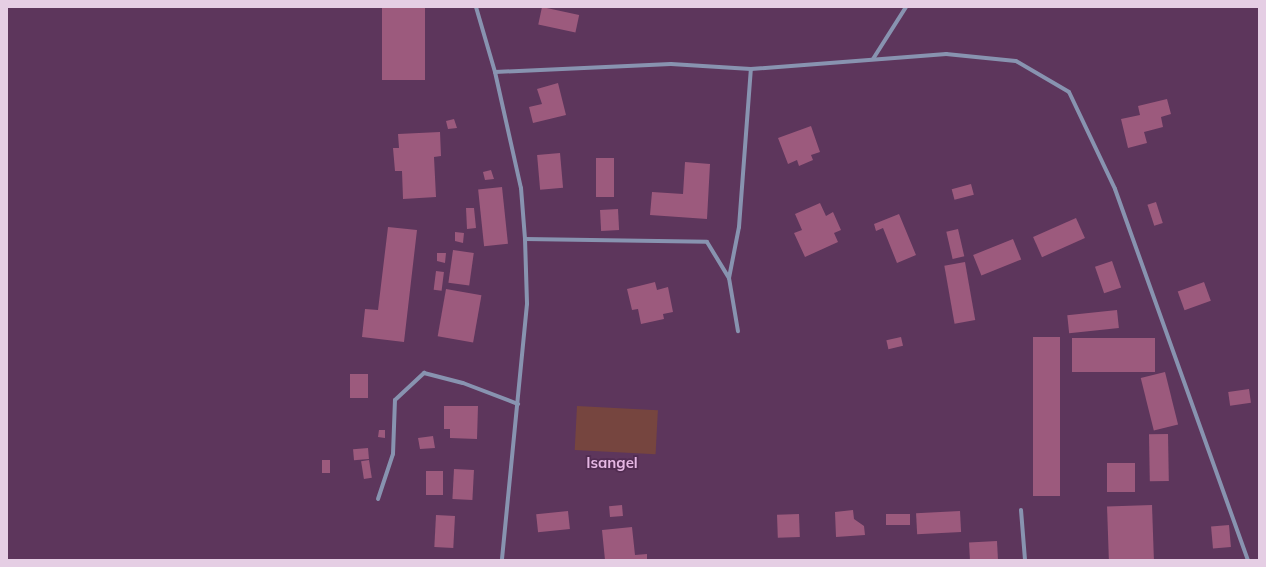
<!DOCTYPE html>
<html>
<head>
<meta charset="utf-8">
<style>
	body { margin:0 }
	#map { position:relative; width:1266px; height:567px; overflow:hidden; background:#5d365c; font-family:Mulish,sans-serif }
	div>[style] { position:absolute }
	.green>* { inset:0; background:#76453f; transform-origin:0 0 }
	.building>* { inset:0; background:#9c5a7d; transform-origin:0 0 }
	.street>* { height:4px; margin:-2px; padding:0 2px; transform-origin:2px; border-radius:2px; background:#8893b0 }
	span { translate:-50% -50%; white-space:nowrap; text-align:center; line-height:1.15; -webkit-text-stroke:3.5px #512c51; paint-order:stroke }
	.district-label { font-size:15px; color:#e5b7e3; font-weight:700 }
	.frame { position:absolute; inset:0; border:8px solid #e5cee4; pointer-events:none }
</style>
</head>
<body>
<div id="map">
	<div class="green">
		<i style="left:577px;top:406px;width:81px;height:44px;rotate:3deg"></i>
	</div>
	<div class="building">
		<i style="left:382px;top:7px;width:43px;height:73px"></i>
		<i style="left:542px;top:7px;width:38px;height:18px;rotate:12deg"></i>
		<i style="clip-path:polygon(558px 83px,566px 115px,533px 123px,529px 107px,542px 104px,537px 89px)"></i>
		<i style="clip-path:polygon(1167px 99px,1171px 114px,1161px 117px,1163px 127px,1144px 132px,1147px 143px,1128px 148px,1121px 119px,1140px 115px,1138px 106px)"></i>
		<i style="clip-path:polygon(454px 119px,457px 128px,448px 129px,446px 121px)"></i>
		<i style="clip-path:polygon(811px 126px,820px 152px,811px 155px,813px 160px,799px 166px,797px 160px,788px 164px,778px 138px)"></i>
		<i style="clip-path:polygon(440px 132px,441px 156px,434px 157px,436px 197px,403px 199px,402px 171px,395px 171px,393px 148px,399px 148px,398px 134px)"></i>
		<i style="left:560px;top:153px;width:35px;height:23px;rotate:85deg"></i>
		<i style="left:596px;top:158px;width:18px;height:39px"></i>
		<i style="clip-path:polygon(685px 162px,710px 164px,707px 219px,650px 215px,652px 192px,683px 194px)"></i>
		<i style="clip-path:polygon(491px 170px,494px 179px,485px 180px,483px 172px)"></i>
		<i style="left:971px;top:184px;width:11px;height:20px;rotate:75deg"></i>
		<i style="left:502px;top:187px;width:57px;height:24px;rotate:84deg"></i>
		<i style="left:1156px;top:202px;width:22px;height:9px;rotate:72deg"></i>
		<i style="clip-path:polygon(820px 203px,826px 216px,833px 212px,841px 230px,834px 233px,838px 242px,805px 257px,794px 233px,802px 230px,795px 214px)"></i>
		<i style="clip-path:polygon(466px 208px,474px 208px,476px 228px,467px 229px)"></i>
		<i style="left:618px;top:209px;width:21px;height:18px;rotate:87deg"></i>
		<i style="clip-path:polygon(899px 214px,916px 255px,897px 263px,883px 228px,876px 231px,874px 224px)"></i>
		<i style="left:1076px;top:218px;width:22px;height:47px;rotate:66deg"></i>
		<i style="clip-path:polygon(388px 227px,417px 230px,404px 342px,362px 337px,365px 309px,378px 310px)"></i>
		<i style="left:958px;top:229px;width:28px;height:12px;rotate:77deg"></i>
		<i style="clip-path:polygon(455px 232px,464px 233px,463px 243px,455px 241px)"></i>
		<i style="left:1013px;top:239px;width:22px;height:43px;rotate:68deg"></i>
		<i style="left:453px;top:250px;width:21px;height:33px;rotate:8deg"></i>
		<i style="clip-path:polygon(437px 253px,446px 253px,445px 263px,437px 261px)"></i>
		<i style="left:1112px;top:261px;width:28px;height:18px;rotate:71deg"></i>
		<i style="left:965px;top:262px;width:59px;height:21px;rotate:80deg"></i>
		<i style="left:436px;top:271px;width:8px;height:19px;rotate:7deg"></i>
		<i style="clip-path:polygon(655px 282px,657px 290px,668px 287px,673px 312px,663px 314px,664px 319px,641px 324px,638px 309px,632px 310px,627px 289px)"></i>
		<i style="left:1204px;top:282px;width:20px;height:28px;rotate:70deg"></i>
		<i style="left:446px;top:289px;width:36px;height:48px;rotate:10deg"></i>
		<i style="left:1117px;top:310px;width:18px;height:50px;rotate:84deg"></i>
		<i style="left:901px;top:337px;width:9px;height:15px;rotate:77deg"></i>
		<i style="left:1033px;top:337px;width:27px;height:159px"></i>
		<i style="left:1155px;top:338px;width:34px;height:83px;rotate:90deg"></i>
		<i style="left:1165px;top:372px;width:54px;height:25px;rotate:76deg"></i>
		<i style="left:350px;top:374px;width:18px;height:24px"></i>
		<i style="left:1249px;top:389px;width:14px;height:21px;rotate:82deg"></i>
		<i style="clip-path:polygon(444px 406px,478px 406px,477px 439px,450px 438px,450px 429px,444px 429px)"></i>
		<i style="clip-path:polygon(379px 430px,385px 430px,385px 438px,378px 437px)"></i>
		<i style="left:1168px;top:434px;width:47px;height:19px;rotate:89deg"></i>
		<i style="clip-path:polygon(433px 436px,435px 448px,420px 449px,418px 438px)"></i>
		<i style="left:368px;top:448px;width:11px;height:15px;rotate:85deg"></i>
		<i style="left:322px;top:460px;width:8px;height:13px"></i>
		<i style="left:369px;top:460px;width:18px;height:8px;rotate:81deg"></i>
		<i style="left:1107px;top:463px;width:28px;height:29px"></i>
		<i style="left:454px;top:469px;width:20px;height:30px;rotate:3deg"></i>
		<i style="left:426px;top:471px;width:17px;height:24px"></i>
		<i style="left:622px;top:505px;width:11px;height:13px;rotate:85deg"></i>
		<i style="left:1152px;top:505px;width:55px;height:45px;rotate:88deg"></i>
		<i style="clip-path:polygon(853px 510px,854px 519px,864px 526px,865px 535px,836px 537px,835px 512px)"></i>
		<i style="left:568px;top:511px;width:18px;height:32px;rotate:84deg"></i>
		<i style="left:960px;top:511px;width:21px;height:44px;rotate:87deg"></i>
		<i style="left:799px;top:514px;width:23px;height:22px;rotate:88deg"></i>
		<i style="left:886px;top:514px;width:24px;height:11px"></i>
		<i style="left:436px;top:515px;width:19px;height:32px;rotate:3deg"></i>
		<i style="left:1229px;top:525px;width:22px;height:18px;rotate:85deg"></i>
		<i style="clip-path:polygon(632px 527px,635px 555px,647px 554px,647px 560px,605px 560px,602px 530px)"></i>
		<i style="left:997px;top:541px;width:19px;height:28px;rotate:87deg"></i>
	</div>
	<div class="street">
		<i style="left:476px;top:7px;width:68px;rotate:73.7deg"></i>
		<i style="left:495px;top:72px;width:119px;rotate:77.4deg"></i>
		<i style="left:521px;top:188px;width:51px;rotate:85.5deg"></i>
		<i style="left:525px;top:239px;width:65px;rotate:88.2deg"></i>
		<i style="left:527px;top:304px;width:257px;rotate:95.6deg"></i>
		<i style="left:873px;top:59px;width:62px;rotate:-57.6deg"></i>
		<i style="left:495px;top:72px;width:176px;rotate:-2.6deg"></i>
		<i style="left:671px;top:64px;width:80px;rotate:3.6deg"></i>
		<i style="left:751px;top:69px;width:196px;rotate:-4.4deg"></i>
		<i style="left:946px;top:54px;width:70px;rotate:5.7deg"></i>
		<i style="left:1016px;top:61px;width:61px;rotate:30.3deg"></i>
		<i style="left:1069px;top:92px;width:107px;rotate:64.6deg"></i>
		<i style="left:1115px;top:189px;width:394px;rotate:70.3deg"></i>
		<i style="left:525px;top:239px;width:182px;rotate:0.9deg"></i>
		<i style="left:707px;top:242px;width:42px;rotate:58.6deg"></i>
		<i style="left:729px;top:278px;width:54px;rotate:80.4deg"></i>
		<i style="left:729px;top:278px;width:52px;rotate:-78.9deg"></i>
		<i style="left:739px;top:227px;width:158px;rotate:-85.7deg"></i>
		<i style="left:378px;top:499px;width:47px;rotate:-71.6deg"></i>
		<i style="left:393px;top:454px;width:54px;rotate:-87.9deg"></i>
		<i style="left:395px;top:400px;width:40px;rotate:-43deg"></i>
		<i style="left:424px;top:373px;width:40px;rotate:14.4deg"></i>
		<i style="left:463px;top:383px;width:59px;rotate:20.9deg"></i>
		<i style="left:1021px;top:510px;width:50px;rotate:85.4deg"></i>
	</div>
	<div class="district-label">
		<span style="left:612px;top:463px">Isangel</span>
	</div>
	<div class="frame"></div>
</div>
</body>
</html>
